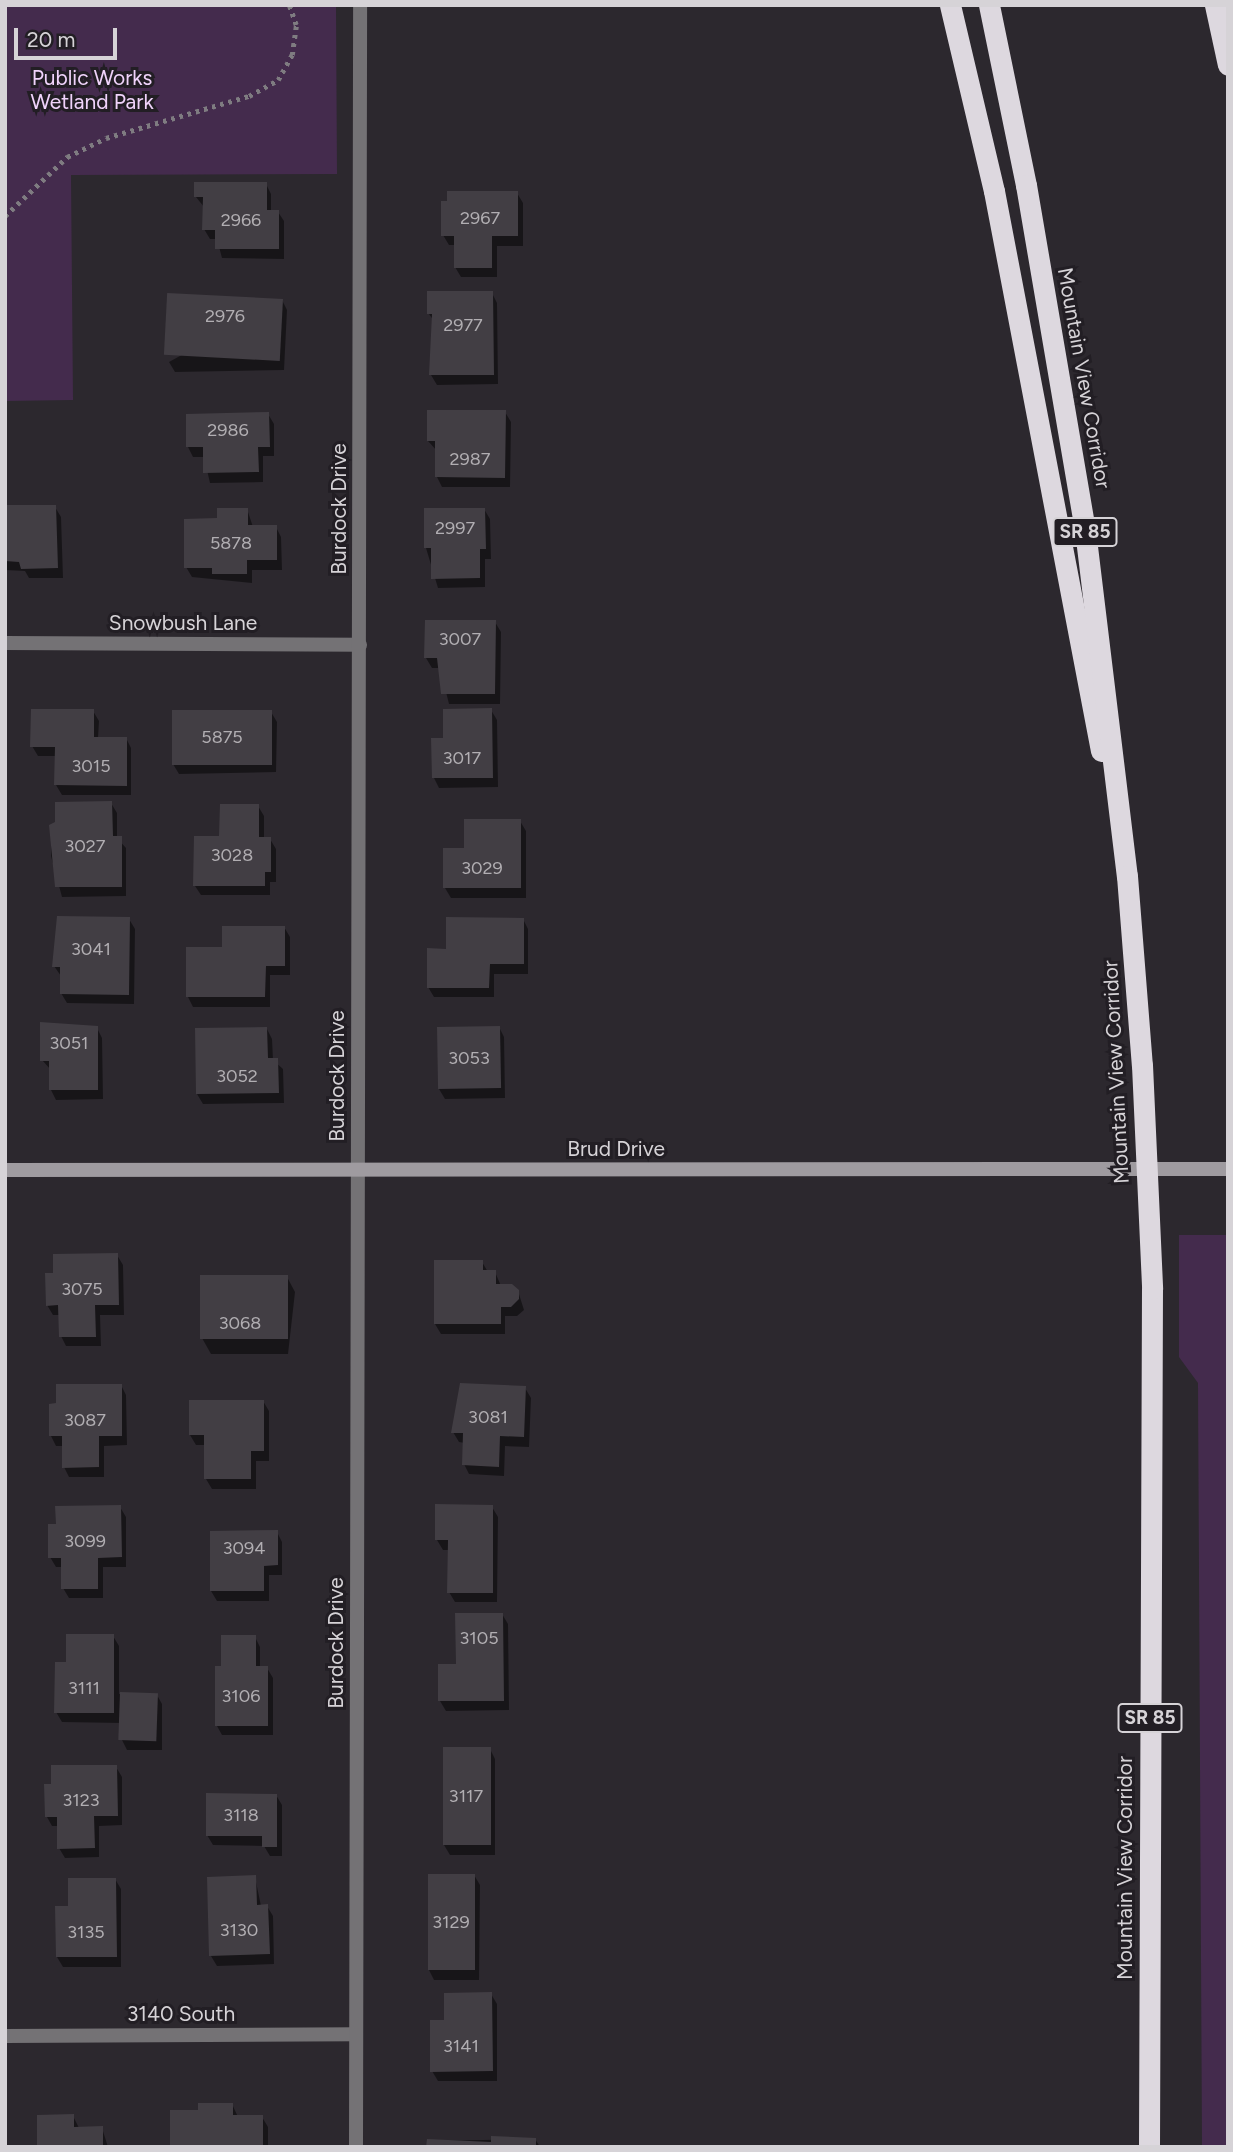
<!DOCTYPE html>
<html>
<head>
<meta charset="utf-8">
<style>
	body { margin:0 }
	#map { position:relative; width:1233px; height:2152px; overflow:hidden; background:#2c282e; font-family:Figtree,sans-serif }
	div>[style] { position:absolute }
	.green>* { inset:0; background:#442b4d }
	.shadow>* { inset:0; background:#0007 }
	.building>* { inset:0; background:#423e44; transform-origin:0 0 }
	.path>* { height:4.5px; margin-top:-2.25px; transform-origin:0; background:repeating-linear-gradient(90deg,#7f7c81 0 3.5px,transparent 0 8.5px) }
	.street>* { height:14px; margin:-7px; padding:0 7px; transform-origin:7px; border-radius:7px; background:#747275 }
	.secondary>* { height:14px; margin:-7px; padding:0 7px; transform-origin:7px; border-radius:7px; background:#9f9ba0 }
	.highway>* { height:21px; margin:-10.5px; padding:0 10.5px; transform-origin:10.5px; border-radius:10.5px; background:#ddd8df }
	.highway-bridge>* { height:21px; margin:-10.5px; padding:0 10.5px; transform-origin:10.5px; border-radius:10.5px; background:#ddd8df }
	span { translate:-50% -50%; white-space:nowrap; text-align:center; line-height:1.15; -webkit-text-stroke:6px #221e24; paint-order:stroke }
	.number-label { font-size:18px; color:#b1aeb2 }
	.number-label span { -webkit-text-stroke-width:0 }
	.shield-label span { padding:2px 5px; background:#221e24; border:2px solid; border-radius:5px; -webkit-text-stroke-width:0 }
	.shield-label { font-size:19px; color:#d6d3d7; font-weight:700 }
	.park-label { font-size:21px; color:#f0d3fb }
	.street-label { font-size:21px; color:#d6d3d7 }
	.frame { position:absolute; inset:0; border:7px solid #d6d3d7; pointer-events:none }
	.scale { position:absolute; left:14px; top:28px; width:103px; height:32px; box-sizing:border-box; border:4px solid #d6d3d7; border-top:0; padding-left:9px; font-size:21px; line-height:24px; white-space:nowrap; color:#d6d3d7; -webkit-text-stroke:5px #221e24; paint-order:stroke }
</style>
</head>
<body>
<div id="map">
	<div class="green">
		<i style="clip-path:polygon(5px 5px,336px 5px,337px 174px,71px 175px,73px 400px,5px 401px)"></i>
		<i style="clip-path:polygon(1179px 1235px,1228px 1235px,1228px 2147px,1202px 2147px,1198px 1383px,1179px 1357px)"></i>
	</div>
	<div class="shadow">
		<i style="clip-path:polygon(266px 184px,271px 194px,271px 212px,278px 212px,284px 221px,284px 259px,222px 258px,217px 239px,210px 239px,204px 229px,204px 207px,196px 197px)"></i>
		<i style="clip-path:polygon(517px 193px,523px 203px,523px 246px,497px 246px,497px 277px,461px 277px,455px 267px,455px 245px,449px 245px,443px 235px)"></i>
		<i style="clip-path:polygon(492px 293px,497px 303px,498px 384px,437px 385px,431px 375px,434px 321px,429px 314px)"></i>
		<i style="clip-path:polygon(282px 300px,287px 310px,284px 370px,175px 372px,169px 362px)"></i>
		<i style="clip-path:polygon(505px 412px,511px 422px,510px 487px,442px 487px,437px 477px,437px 451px,428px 441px)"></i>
		<i style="clip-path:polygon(268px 414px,274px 424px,274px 456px,263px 456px,263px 482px,210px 483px,204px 457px,193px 457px,188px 447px)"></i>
		<i style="clip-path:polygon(5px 507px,55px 507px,61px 517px,63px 578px,29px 578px,25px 571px,5px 570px)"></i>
		<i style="clip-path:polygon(247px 509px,253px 527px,276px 527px,281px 537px,282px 570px,252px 570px,252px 583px,192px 577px,186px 567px)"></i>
		<i style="clip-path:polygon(484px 509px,490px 519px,491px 559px,485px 559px,485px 587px,438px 588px,426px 548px)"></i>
		<i style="clip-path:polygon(495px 622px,501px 632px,500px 704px,449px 704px,440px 668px,432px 668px,426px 658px)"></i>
		<i style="clip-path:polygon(491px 710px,497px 720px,498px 787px,439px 788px,434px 778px,445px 740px)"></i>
		<i style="clip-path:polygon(93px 711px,99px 721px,98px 738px,126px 738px,131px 748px,131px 795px,62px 795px,56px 785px,56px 756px,38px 756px,32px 746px)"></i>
		<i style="clip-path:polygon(271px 712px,277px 722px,276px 772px,179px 774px,173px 764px)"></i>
		<i style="clip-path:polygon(111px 803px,117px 813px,117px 838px,126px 848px,126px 896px,62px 897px,51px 856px,51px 826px)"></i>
		<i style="clip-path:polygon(258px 806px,264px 816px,264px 839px,270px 839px,276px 849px,276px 882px,270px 882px,270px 895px,201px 895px,195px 886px,221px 838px)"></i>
		<i style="clip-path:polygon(520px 821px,526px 831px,526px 898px,451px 898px,445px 888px,466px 850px)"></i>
		<i style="clip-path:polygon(129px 919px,135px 929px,134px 1004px,67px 1003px,61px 993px,61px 976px,54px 966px)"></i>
		<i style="clip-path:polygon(523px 919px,528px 929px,528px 974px,494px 974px,494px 997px,434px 997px,428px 987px,448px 951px)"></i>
		<i style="clip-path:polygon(284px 927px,290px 937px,290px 975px,270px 975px,270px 1007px,193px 1007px,188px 997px,224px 949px)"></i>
		<i style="clip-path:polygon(499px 1027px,504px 1037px,505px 1098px,445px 1099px,439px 1089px)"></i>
		<i style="clip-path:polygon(97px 1028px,102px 1038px,103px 1099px,56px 1100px,51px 1090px,51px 1070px,42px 1060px)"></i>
		<i style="clip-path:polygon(267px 1029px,272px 1039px,273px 1060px,283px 1069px,284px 1103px,203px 1104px,197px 1094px)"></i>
		<i style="clip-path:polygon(117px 1255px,123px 1265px,124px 1315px,100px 1315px,101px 1346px,66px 1346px,61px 1336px,60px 1315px,53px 1315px,47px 1305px,55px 1274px)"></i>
		<i style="clip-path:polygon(482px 1262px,488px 1272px,495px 1272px,501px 1286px,518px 1291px,524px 1310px,517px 1316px,505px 1316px,505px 1334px,441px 1334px,435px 1324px)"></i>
		<i style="clip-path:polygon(287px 1277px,295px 1292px,288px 1354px,211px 1354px,202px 1338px)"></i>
		<i style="clip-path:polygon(121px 1385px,126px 1395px,127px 1445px,104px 1446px,104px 1477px,69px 1477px,64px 1467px,64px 1446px,56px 1446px,51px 1436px)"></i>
		<i style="clip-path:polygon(525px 1388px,531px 1398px,529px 1447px,505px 1446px,504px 1476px,469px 1474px,464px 1464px,465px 1443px,459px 1442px,453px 1432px)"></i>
		<i style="clip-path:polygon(263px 1401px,269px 1411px,269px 1461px,256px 1461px,256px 1489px,212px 1489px,206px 1479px,206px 1445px,196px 1445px,190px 1435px)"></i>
		<i style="clip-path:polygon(120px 1507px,126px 1517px,126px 1567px,103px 1567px,103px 1598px,69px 1598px,63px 1588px,63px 1567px,56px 1567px,50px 1557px)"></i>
		<i style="clip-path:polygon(492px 1507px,498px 1517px,497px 1602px,455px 1602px,449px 1592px,450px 1550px,443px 1550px,437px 1540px)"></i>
		<i style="clip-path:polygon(277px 1532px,282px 1542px,282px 1575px,269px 1575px,269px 1601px,217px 1601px,211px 1591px)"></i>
		<i style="clip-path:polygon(502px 1614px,508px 1624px,509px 1710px,446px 1711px,440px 1701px,457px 1665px)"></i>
		<i style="clip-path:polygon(113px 1636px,119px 1646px,119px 1694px,157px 1695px,162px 1704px,162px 1750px,127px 1750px,122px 1740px,122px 1723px,62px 1722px,56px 1712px,68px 1664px)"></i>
		<i style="clip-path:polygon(255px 1637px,260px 1647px,260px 1668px,267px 1668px,273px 1678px,273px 1735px,222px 1735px,217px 1726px,223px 1668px)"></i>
		<i style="clip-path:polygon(490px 1749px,495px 1759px,495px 1855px,450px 1855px,444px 1845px)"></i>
		<i style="clip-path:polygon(116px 1767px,122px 1777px,122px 1825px,99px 1826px,99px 1857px,65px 1858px,59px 1848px,59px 1826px,52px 1826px,47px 1817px)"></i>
		<i style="clip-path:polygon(276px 1795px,282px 1805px,282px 1856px,270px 1856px,264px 1846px,213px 1845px,207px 1835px)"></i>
		<i style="clip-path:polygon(430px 1875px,474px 1875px,480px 1885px,479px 1980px,434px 1980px,429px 1970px)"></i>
		<i style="clip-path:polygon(255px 1877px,261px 1906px,267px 1906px,273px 1916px,274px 1964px,217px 1966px,211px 1956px)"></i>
		<i style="clip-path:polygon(115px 1879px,121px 1889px,121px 1967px,63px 1967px,57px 1957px,70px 1908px)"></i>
		<i style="clip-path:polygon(491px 1994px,497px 2004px,497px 2081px,438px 2081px,432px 2071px,446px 2022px)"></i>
		<i style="clip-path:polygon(232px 2104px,238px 2117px,262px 2117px,268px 2127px,268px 2147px,172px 2147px)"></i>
		<i style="clip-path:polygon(73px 2116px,79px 2128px,102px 2128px,108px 2147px,39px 2147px)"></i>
		<i style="clip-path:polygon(535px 2139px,540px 2147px,428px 2147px,428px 2141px)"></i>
	</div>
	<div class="building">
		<i style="clip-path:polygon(194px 182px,267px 182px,267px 210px,279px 210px,279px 249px,215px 249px,215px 230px,202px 230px,203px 197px,194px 197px)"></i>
		<i style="clip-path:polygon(447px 191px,518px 191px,518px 236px,492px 236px,492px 268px,454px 268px,454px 236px,441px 236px,441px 201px,447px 201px)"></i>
		<i style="clip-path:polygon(427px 291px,493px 291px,494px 375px,429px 375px,432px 314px,427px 314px)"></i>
		<i style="left:283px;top:299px;width:62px;height:116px;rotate:93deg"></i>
		<i style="clip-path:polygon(427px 410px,506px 410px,505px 478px,435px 477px,435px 441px,427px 441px)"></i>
		<i style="clip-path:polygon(269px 412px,270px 447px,258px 447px,259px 472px,203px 473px,203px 447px,186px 447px,186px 414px)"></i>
		<i style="clip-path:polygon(5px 505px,56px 505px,58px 568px,21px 569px,19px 562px,5px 561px)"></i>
		<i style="clip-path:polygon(217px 508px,248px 508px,248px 525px,277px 525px,277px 560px,247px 560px,247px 574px,212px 574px,212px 568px,184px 568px,184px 519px,217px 518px)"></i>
		<i style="clip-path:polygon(424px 508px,485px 508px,486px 549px,480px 549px,480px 578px,431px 579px,431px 548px,424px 548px)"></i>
		<i style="clip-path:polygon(425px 620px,496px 620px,495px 694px,441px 694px,437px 658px,424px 658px)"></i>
		<i style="clip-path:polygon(492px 708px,493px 778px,432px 778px,431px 738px,443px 738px,443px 709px)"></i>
		<i style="clip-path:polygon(31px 709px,94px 709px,94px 737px,127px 737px,127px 786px,54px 785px,55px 747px,30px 747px)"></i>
		<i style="left:172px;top:710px;width:100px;height:55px"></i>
		<i style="clip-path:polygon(112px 801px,113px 836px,122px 836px,122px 887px,55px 887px,49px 825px,55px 822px,55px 802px)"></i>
		<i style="clip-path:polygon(220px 804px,259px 804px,259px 837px,271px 837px,271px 872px,265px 872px,265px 886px,193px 886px,194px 836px,219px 836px)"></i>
		<i style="clip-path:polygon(464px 819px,521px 819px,521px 888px,443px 888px,443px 848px,464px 848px)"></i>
		<i style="clip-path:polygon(57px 916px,130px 917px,129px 995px,60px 994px,60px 967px,52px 967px)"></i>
		<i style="clip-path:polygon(446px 917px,524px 918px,524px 964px,490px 964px,489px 988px,427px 988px,427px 948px,446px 949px)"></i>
		<i style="clip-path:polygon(222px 926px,285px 926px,285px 966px,266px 966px,265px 997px,186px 997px,186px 947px,222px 947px)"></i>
		<i style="clip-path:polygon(40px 1022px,98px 1026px,98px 1090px,49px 1090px,49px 1061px,40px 1061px)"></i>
		<i style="left:500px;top:1026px;width:62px;height:63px;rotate:89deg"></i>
		<i style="clip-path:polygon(267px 1027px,268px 1058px,278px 1058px,279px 1093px,196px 1094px,195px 1028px)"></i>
		<i style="clip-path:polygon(118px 1253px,119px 1305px,95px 1305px,96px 1337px,59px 1337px,58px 1305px,46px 1306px,45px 1273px,53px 1273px,53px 1254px)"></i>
		<i style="clip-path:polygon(434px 1260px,483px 1260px,483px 1270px,496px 1270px,496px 1284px,512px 1284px,519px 1290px,519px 1299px,511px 1307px,501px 1307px,501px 1324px,434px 1324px)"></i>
		<i style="left:200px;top:1275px;width:88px;height:64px"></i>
		<i style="clip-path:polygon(460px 1383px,526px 1386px,524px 1437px,500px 1436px,499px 1467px,462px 1465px,463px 1433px,451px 1433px)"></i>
		<i style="clip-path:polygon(56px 1384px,122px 1384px,122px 1436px,99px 1436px,99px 1467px,62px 1468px,62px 1436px,49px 1436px,49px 1404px,56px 1403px)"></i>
		<i style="clip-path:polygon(189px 1400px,264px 1400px,264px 1451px,251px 1451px,251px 1479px,204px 1479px,204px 1435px,189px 1435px)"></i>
		<i style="clip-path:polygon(435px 1504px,493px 1505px,493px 1593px,447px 1593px,448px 1540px,435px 1540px)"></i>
		<i style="clip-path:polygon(121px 1505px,122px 1557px,98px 1558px,98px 1589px,61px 1589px,61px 1558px,48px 1558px,48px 1524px,56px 1524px,55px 1506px)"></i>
		<i style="clip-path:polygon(278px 1530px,278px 1565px,264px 1566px,264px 1591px,210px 1591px,210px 1531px)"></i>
		<i style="clip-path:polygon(455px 1613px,503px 1613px,504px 1701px,438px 1701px,438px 1664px,456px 1664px)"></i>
		<i style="clip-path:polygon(66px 1634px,114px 1634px,114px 1713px,54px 1713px,55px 1662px,66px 1662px)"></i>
		<i style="clip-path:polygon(221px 1635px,256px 1635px,256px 1666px,268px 1666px,268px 1726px,215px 1726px,215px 1666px,221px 1666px)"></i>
		<i style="left:120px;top:1692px;width:38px;height:48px;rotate:2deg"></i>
		<i style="left:443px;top:1747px;width:48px;height:98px"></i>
		<i style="clip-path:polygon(51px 1765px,117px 1765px,118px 1816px,94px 1816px,95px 1848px,57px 1849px,57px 1817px,45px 1817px,44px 1784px,51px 1784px)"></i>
		<i style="clip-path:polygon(206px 1793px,277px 1794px,277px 1847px,262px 1847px,262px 1836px,206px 1836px)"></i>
		<i style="left:428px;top:1874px;width:47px;height:96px"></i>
		<i style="clip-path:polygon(256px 1875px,257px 1905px,268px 1904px,270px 1954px,209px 1956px,207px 1877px)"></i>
		<i style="clip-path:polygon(68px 1878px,116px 1878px,117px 1957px,56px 1957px,55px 1906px,68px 1906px)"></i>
		<i style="clip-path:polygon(492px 1992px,493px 2071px,430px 2072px,430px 2020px,444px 2020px,444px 1993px)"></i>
		<i style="clip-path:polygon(198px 2103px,233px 2103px,233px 2115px,263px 2115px,263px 2147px,170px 2147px,170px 2110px,198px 2110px)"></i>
		<i style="clip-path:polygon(74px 2114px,74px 2127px,103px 2126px,103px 2147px,37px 2147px,37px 2115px)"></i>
		<i style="clip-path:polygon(491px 2136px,536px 2138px,536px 2147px,426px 2147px,427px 2139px,491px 2142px)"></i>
	</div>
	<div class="path">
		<i style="left:5px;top:216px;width:86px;rotate:-43.6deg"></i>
		<i style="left:67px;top:157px;width:43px;rotate:-26deg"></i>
		<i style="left:106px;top:138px;width:149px;rotate:-16.4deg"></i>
		<i style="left:249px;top:96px;width:33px;rotate:-29deg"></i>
		<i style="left:278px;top:80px;width:29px;rotate:-61deg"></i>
		<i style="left:292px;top:55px;width:30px;rotate:-82deg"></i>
		<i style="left:296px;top:25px;width:21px;rotate:-109deg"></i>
	</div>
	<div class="street">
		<i style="left:5px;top:643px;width:355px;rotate:0.3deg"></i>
		<i style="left:5px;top:2036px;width:351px;rotate:-0.3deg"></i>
		<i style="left:356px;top:2147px;width:2142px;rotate:-89.89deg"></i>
	</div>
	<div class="secondary">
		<i style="left:5px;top:1170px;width:1223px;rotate:-0.05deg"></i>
	</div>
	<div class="highway">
		<i style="left:950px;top:5px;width:191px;rotate:76.7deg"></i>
		<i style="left:994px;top:191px;width:570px;rotate:79.18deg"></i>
		<i style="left:989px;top:5px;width:184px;rotate:78.4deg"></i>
		<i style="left:1026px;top:185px;width:350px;rotate:80.3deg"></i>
		<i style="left:1085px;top:530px;width:349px;rotate:83.1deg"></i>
		<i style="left:1127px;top:876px;width:190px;rotate:85.5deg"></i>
		<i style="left:1215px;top:5px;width:61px;rotate:77.8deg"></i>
		<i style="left:1149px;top:2147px;width:858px;rotate:-89.8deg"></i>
	</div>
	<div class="highway-bridge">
		<i style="left:1142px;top:1065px;width:224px;rotate:87.4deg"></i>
	</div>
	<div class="number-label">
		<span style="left:480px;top:218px">2967</span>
		<span style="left:241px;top:220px">2966</span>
		<span style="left:225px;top:316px">2976</span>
		<span style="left:463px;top:325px">2977</span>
		<span style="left:228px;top:430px">2986</span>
		<span style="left:470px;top:459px">2987</span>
		<span style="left:455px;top:528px">2997</span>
		<span style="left:231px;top:543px">5878</span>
		<span style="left:460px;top:639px">3007</span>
		<span style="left:222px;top:737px">5875</span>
		<span style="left:462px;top:758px">3017</span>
		<span style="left:91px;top:766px">3015</span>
		<span style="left:85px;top:846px">3027</span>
		<span style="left:232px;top:855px">3028</span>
		<span style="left:482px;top:868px">3029</span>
		<span style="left:91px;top:949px">3041</span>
		<span style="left:69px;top:1043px">3051</span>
		<span style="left:469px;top:1058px">3053</span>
		<span style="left:237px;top:1076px">3052</span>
		<span style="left:82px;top:1289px">3075</span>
		<span style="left:240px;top:1323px">3068</span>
		<span style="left:488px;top:1417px">3081</span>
		<span style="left:85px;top:1420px">3087</span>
		<span style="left:85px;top:1541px">3099</span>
		<span style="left:244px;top:1548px">3094</span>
		<span style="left:479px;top:1638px">3105</span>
		<span style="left:84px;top:1688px">3111</span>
		<span style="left:241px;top:1696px">3106</span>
		<span style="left:466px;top:1796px">3117</span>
		<span style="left:81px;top:1800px">3123</span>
		<span style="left:241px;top:1815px">3118</span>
		<span style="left:451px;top:1922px">3129</span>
		<span style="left:239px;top:1930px">3130</span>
		<span style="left:86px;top:1932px">3135</span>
		<span style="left:461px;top:2046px">3141</span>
	</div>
	<div class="shield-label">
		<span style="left:1085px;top:532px">SR 85</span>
		<span style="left:1150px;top:1718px">SR 85</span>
	</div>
	<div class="park-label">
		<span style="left:92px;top:90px">Public Works<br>Wetland Park</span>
	</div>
	<div class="street-label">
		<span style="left:1084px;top:378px;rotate:80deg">Mountain View Corridor</span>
		<span style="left:339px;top:509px;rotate:-90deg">Burdock Drive</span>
		<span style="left:183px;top:623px">Snowbush Lane</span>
		<span style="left:1116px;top:1072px;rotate:-93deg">Mountain View Corridor</span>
		<span style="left:337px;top:1076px;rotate:-90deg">Burdock Drive</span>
		<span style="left:616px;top:1149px">Brud Drive</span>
		<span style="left:336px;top:1643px;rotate:-90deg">Burdock Drive</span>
		<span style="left:1125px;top:1868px;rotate:-90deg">Mountain View Corridor</span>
		<span style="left:181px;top:2014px">3140 South</span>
	</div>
	<div class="frame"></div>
	<div class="scale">20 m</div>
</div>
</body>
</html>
